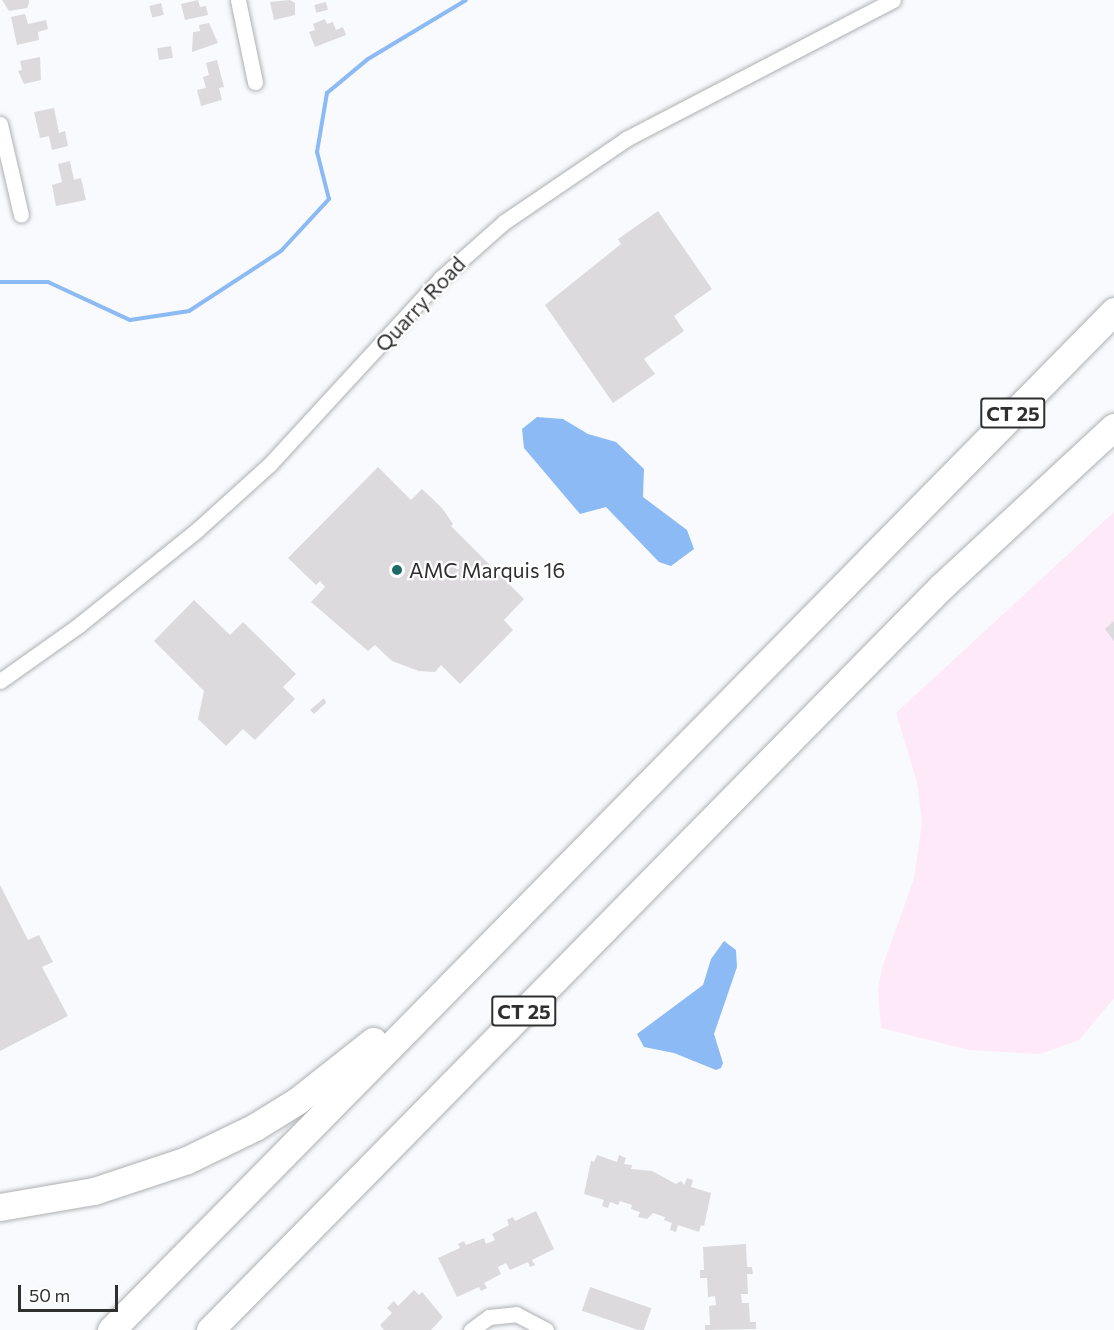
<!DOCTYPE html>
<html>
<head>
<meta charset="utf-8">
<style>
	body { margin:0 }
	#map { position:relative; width:1114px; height:1330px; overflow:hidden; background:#f8fafd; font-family:Commissioner,sans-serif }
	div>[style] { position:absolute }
	.education>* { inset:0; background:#fee9f8 }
	.water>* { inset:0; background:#8cbaf5 }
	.stream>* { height:4px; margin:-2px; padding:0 2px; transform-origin:2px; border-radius:2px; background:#8cbaf5 }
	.building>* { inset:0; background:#dcdadd; transform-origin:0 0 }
	.roads { filter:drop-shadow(0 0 2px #aeb0b2) drop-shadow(0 0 2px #aeb0b2) }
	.street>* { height:15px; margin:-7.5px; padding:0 7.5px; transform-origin:7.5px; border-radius:7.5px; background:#fff }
	.highway>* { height:27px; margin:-13.5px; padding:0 13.5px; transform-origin:13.5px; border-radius:13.5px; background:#fff }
	.dots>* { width:16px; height:16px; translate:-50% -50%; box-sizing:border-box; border:3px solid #fff; border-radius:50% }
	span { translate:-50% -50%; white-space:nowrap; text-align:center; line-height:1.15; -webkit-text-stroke:4.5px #fff; paint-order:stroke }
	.shield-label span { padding:2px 4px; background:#fff; border:2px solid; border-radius:4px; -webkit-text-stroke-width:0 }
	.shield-label { font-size:20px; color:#2f2f30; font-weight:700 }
	.street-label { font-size:21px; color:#2f2f30 }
	.poi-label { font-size:21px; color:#2f2f30 }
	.left { translate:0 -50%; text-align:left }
	.scale { position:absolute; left:18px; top:1285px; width:100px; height:27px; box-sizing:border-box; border:3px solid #2f2f30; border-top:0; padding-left:8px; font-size:18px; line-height:21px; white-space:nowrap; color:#2f2f30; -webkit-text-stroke:4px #fff; paint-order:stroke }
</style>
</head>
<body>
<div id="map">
	<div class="education">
		<i style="clip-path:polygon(1114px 512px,1114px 998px,1079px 1040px,1040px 1054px,969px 1050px,881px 1028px,878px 990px,882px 968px,914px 879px,922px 822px,917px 782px,896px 713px)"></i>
	</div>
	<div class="water">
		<i style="clip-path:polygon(537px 417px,563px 419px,588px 434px,616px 442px,644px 469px,643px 497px,687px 530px,694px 549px,671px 566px,659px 562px,606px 507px,580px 514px,524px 448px,522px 429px)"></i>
		<i style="clip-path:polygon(724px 941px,736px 950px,737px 967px,714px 1034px,723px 1063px,721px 1068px,716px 1070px,674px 1053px,644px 1047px,637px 1034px,703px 985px,711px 959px)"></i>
	</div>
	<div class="stream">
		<i style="left:0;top:282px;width:48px"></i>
		<i style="left:48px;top:282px;width:90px;rotate:24.9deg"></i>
		<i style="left:130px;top:320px;width:60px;rotate:-8.7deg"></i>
		<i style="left:189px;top:311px;width:110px;rotate:-33.1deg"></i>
		<i style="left:281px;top:251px;width:71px;rotate:-47.3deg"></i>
		<i style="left:329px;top:199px;width:49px;rotate:-104.3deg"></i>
		<i style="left:317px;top:152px;width:60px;rotate:-80.4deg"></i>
		<i style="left:327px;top:93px;width:53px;rotate:-39.7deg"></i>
		<i style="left:368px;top:59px;width:114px;rotate:-31deg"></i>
	</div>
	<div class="building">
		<i style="clip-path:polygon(2px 0,29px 0,29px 3px,27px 8px,9px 11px)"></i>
		<i style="clip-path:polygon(198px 0,200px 7px,206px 6px,208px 15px,185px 20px,181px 4px)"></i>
		<i style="clip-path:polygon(290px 0,295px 3px,295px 15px,274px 20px,270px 2px)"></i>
		<i style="left:326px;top:2px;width:8px;height:12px;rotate:76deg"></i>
		<i style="left:161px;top:3px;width:12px;height:12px;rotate:76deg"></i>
		<i style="clip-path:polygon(25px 14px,28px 24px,46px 20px,48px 29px,38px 32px,39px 40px,17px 45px,11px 17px)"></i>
		<i style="clip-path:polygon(325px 19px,327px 24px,333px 22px,336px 30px,343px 27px,346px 35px,315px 47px,309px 32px,315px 30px,313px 24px)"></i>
		<i style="clip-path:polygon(209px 23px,218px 43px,192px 52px,193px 32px,200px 31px,199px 25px)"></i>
		<i style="left:171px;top:46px;width:12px;height:14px;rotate:81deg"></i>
		<i style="clip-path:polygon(40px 57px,41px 80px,24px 84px,18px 71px,22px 70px,20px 61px)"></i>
		<i style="clip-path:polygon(217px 60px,224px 87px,219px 88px,222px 100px,201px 106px,197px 90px,206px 88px,203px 77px,209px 75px,206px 63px)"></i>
		<i style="clip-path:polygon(54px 108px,59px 133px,65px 131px,68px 146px,52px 150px,49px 136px,40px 138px,34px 112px)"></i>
		<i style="clip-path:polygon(70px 161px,74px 180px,81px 178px,86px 200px,56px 206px,52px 185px,62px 182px,58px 164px)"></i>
		<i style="clip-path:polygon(658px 211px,712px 289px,674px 316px,684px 331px,644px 359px,655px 374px,613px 403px,545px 305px,621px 244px,618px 239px)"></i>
		<i style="clip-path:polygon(378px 467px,411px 500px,422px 489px,442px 508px,453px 524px,451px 526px,524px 599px,504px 620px,513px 630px,460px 684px,441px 665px,435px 672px,419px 671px,392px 661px,375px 645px,368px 651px,311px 602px,325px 587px,320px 581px,316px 585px,288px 558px)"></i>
		<i style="clip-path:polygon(194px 600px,230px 635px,243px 622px,296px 674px,283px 687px,295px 699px,255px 740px,243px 729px,226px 746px,198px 719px,204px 691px,154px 641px)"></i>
		<i style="clip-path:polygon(1114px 621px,1114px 641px,1105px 629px)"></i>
		<i style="clip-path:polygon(324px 698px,326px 703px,314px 714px,310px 710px)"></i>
		<i style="clip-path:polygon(0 885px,28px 940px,39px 935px,53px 962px,42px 967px,68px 1016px,0 1051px)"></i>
		<i style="clip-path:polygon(597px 1155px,617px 1162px,619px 1155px,626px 1158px,624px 1164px,632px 1165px,631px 1169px,652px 1171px,676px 1184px,681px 1181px,684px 1185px,687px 1178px,693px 1180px,691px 1187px,711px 1193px,704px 1226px,701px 1225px,699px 1232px,678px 1225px,676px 1232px,670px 1230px,672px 1223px,664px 1220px,665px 1217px,653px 1213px,647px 1219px,638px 1217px,640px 1212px,631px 1209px,632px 1205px,620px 1201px,618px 1205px,610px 1202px,608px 1208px,602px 1206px,604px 1200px,584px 1194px,591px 1161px,594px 1162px)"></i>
		<i style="clip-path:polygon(536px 1211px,554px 1249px,532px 1260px,535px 1265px,530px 1267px,528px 1262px,510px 1270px,506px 1263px,498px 1267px,501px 1274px,484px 1283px,487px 1288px,481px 1291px,479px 1287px,457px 1297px,438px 1258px,460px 1248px,458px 1244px,464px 1241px,466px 1245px,484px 1238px,486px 1244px,495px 1240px,492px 1234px,509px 1225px,507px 1220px,513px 1217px,515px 1221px)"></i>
		<i style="clip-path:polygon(746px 1244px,747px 1267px,752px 1267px,753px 1274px,747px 1274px,748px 1294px,741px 1294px,742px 1303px,749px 1303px,750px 1322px,756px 1322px,756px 1329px,705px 1330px,705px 1325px,710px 1325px,709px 1306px,716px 1305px,715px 1296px,708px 1297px,707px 1278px,700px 1278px,700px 1270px,704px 1270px,703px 1247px)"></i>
		<i style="left:590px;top:1287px;width:65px;height:25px;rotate:19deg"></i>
		<i style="clip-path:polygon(414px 1290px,419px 1295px,422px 1292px,443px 1317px,431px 1330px,384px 1330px,380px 1325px,392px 1313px,387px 1308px,394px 1301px,398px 1306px)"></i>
	</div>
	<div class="roads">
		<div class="street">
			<i style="left:238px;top:0;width:84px;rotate:78.3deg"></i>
			<i style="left:0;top:124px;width:93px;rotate:77deg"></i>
			<i style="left:0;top:681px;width:97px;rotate:-35.3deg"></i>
			<i style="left:79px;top:625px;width:151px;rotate:-38.8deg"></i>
			<i style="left:197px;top:530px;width:98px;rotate:-42.1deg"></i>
			<i style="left:270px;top:464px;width:253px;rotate:-47.4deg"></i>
			<i style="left:441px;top:278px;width:84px;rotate:-41.6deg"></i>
			<i style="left:504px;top:222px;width:148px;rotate:-34.2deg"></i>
			<i style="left:626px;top:139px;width:301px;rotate:-27.5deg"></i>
			<i style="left:471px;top:1330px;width:22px;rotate:-36deg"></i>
			<i style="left:489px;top:1317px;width:27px;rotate:-6deg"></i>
			<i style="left:516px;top:1314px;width:34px;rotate:28deg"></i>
		</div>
		<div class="highway">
			<i style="left:0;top:1207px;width:95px;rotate:-9.7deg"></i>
			<i style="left:94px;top:1191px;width:98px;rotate:-18.4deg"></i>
			<i style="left:187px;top:1160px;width:76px;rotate:-25.9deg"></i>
			<i style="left:255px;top:1127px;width:49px;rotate:-31.8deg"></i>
			<i style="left:297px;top:1101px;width:97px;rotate:-38.3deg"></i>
			<i style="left:111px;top:1330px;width:1430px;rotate:-45.45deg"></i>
			<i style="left:210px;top:1330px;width:1044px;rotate:-45.47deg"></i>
			<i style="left:942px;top:586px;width:234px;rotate:-42.8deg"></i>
		</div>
	</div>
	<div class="dots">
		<i style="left:397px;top:570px;background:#1d6a68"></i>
	</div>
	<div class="shield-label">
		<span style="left:1013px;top:413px">CT 25</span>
		<span style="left:524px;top:1011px">CT 25</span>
	</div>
	<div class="street-label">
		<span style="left:420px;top:304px;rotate:-47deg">Quarry Road</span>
	</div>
	<div class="poi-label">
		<span class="left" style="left:409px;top:570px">AMC Marquis 16</span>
	</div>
	<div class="scale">50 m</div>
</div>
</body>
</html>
